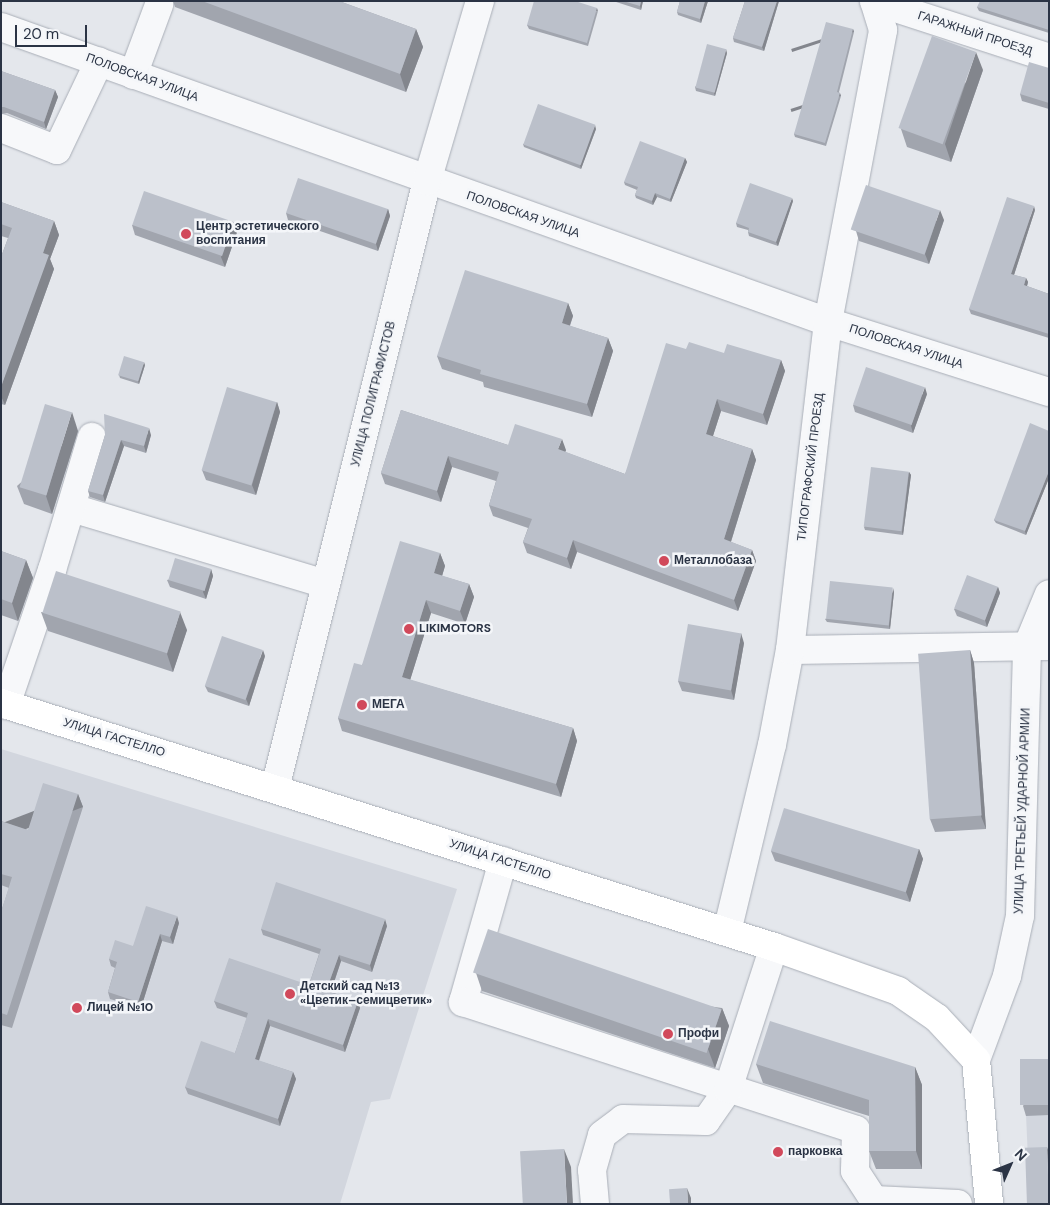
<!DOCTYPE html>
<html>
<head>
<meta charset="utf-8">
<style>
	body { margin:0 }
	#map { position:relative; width:1050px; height:1205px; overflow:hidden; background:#e4e7ec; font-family:"DM Sans",sans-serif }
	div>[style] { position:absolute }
	.built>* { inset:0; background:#d2d6de }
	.roads { filter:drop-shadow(0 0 1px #a9aeb7) drop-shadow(0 0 1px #a9aeb7) }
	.minor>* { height:28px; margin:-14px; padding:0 14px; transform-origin:14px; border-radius:14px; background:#f7f8fa }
	.major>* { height:28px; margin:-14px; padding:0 14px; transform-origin:14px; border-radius:14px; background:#fff }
	.wall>* { inset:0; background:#a1a5ae }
	.shaded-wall>* { inset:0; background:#83868d; transform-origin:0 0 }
	.building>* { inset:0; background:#bbc0ca; transform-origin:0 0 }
	.dots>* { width:14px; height:14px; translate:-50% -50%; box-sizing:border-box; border:2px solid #f4f6f9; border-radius:50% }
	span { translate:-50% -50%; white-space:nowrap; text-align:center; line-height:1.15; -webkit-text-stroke:5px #f4f6f9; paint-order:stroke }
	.street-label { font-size:12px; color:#2b3445 }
	.poi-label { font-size:12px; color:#2b3445; font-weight:700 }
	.left { translate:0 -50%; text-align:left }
	.frame { position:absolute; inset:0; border:2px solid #2b3445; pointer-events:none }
	.north { position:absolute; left:985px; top:1140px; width:50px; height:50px; -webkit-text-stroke:4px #f4f6f9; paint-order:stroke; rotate:46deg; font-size:14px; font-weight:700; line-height:20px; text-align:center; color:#2b3445 }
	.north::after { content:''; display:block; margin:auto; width:18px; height:22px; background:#2b3445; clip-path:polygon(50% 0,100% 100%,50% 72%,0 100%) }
	.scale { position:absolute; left:15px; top:25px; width:72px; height:22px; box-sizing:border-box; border:2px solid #2b3445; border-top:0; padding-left:6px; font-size:15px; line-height:18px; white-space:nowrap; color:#2b3445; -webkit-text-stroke:4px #f4f6f9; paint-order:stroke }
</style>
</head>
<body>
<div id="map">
	<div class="built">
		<i style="clip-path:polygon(1px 749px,457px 889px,390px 1099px,371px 1102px,340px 1204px,1px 1204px)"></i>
		<i style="clip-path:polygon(1049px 1069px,1049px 1204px,1030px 1204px,1024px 1070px)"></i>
	</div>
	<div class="roads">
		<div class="minor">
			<i style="left:874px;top:1px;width:184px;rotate:18deg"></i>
			<i style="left:1px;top:27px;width:878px;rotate:19.63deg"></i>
			<i style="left:828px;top:322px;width:232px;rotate:17.6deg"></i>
			<i style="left:133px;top:75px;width:75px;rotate:-69.6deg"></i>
			<i style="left:1px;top:128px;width:60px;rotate:21.4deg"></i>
			<i style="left:57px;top:150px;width:98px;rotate:-64.5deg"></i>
			<i style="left:72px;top:508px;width:265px;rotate:16.7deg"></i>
			<i style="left:790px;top:650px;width:259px;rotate:-0.9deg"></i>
			<i style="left:6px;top:705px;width:143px;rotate:-71.2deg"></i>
			<i style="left:52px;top:570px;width:139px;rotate:-73.3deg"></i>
			<i style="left:275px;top:788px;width:626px;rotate:-75.94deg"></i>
			<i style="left:427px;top:181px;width:188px;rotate:-73.6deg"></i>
			<i style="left:503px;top:861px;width:147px;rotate:105.8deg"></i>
			<i style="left:463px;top:1002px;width:413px;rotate:18deg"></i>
			<i style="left:856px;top:1130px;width:41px;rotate:91.4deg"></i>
			<i style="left:855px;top:1171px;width:35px;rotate:57deg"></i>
			<i style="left:874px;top:1200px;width:84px;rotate:2.7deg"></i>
			<i style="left:727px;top:932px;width:192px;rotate:-76.5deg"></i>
			<i style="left:772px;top:745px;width:97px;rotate:-79.3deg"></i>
			<i style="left:790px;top:650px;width:330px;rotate:-83.4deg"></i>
			<i style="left:828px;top:322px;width:297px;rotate:-79.3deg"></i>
			<i style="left:883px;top:30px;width:30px;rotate:-107deg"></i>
			<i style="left:976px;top:1060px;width:90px;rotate:-69.7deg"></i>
			<i style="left:1007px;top:976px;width:61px;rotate:-77.8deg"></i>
			<i style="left:1020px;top:916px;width:269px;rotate:-88.5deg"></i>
			<i style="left:1027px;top:647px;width:57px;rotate:-67.5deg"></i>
			<i style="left:595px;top:1204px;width:34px;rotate:-95deg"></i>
			<i style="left:592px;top:1170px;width:36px;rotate:-74deg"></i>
			<i style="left:602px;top:1135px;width:26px;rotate:-37deg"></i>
			<i style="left:623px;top:1119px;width:83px;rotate:1.4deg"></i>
			<i style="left:706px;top:1121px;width:39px;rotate:-55deg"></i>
			<i style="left:728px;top:1089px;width:149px;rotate:-72.1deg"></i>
		</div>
		<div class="major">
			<i style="left:1px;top:703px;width:811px;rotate:17.52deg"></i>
			<i style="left:774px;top:947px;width:132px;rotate:19.5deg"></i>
			<i style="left:898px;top:991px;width:47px;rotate:34.7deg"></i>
			<i style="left:937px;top:1018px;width:57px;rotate:47.1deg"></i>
			<i style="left:976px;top:1060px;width:145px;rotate:84.8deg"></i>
		</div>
	</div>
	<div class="wall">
		<i style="clip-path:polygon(173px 1px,339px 1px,416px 29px,423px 47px,406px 92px,175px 7px)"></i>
		<i style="clip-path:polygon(613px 1px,643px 1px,641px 10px)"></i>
		<i style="clip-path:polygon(680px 1px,708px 1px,701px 23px,678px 15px,677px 12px)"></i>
		<i style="clip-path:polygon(745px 1px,779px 1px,764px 51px,734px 42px,733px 38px)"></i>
		<i style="clip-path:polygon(1049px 1px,1049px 33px,979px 11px,977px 7px)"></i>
		<i style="clip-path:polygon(598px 11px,588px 46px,529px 29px,527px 25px)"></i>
		<i style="clip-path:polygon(853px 29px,854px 32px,839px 92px,841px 96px,826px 146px,795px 137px,794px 134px)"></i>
		<i style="clip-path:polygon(727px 53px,715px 96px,696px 91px,695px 87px)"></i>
		<i style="clip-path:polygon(1049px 68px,1049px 109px,1022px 101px,1020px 94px)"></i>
		<i style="clip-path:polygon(983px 70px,951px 162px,907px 147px,901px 129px)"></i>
		<i style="clip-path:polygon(1px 71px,55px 90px,58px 97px,46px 129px,7px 113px,1px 114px)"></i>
		<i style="clip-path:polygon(596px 129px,581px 169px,524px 147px,523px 144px)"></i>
		<i style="clip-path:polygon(685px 158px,687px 162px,671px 202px,657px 197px,653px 205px,636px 198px,635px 195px,637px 190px,625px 185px,624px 182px)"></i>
		<i style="clip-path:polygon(793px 201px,778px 246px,749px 236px,748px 232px,748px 230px,737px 227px,736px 223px)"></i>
		<i style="clip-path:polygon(1px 202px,54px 221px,59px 235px,50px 259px,54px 269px,5px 405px,1px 404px,1px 257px,8px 238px,1px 236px)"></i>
		<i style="clip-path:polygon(388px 209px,390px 216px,378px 251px,288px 220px,286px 213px)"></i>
		<i style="clip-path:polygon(1035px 210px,1014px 275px,1026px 278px,1028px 282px,1027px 286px,1049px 294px,1049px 338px,971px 314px,969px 309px)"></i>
		<i style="clip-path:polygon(944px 220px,929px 264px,859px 241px,856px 231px)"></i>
		<i style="clip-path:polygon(234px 222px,237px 232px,225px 267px,135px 235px,132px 225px)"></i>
		<i style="clip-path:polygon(568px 303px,573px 316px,570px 326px,608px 338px,613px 351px,592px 417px,484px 387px,483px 382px,442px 369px,437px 356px)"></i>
		<i style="clip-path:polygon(686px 349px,781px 360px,785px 371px,767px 425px,721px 411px,713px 436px,752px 449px,756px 460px,731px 542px,752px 550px,756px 561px,738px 611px,577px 552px,571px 569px,527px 553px,523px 542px,528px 528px,493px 516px,489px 505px,496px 481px,452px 467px,441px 502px,385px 484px,381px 473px,401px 410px,508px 445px,566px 450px,565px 452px,625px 474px)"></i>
		<i style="clip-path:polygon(145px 365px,139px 384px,120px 378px,119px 375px)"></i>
		<i style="clip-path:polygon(927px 394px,913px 433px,855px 412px,853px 405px)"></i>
		<i style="clip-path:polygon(277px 402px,280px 412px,256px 495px,206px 480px,202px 470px)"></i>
		<i style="clip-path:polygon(78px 431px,52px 514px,24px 504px,17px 486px)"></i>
		<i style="clip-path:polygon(1049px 431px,1049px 478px,1026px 535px,996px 523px,994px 520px)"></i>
		<i style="clip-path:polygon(105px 435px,151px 435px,146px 453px,124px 446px,105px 502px,90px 497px,88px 491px)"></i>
		<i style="clip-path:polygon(909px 472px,911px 475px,903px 535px,865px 530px,864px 527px)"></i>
		<i style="clip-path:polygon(1px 551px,26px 560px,33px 578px,18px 621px,1px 615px)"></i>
		<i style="clip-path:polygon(440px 553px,445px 566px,442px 576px,469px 584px,474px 597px,465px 624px,431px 613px,410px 680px,573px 728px,577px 741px,561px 797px,342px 731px,338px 718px,362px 665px)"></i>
		<i style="clip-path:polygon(211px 569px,213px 576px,206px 599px,170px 587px,167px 580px)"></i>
		<i style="clip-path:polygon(998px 587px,1000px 593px,987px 627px,957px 616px,954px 609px)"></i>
		<i style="clip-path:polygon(894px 592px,890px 629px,827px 622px,825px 619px)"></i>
		<i style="clip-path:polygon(41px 612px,187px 630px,173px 672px,48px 631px)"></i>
		<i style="clip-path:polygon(744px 643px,734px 700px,682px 691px,678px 681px)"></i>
		<i style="clip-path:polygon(970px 650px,974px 663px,986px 829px,935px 832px,930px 819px)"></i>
		<i style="clip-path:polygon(265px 656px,249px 706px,208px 692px,205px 686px)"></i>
		<i style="clip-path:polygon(78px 794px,83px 807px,12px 1028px,1px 1025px,1px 912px,9px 888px,1px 885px,1px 821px,28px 830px)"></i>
		<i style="clip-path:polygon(919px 849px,923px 859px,910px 902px,775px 861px,771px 851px)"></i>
		<i style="clip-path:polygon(179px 923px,173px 944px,162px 941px,141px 1008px,110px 999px,108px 992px,115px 968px,111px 966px,109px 959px,133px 946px)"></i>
		<i style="clip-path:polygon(387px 926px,372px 972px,341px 961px,331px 992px,358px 1001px,360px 1008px,345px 1052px,270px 1026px,259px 1061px,293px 1072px,296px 1079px,280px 1126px,188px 1094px,185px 1087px,235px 1053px,247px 1018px,217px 1008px,214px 1001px,309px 985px,319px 954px,263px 935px,261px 929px)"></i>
		<i style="clip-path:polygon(476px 973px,722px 1008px,729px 1026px,715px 1068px,482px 991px)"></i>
		<i style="clip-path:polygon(1049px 1059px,1049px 1115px,1026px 1116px,1023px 1106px)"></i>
		<i style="clip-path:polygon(756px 1064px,915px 1067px,922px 1085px,922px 1169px,876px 1169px,869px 1151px,869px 1116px,763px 1083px)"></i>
	</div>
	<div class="shaded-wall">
		<i style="clip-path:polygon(641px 1px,643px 1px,641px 10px,640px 6px)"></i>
		<i style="clip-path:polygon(705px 1px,708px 1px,701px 23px,700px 19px)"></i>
		<i style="clip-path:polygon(777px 1px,779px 1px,764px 51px,762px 47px)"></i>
		<i style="left:597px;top:8px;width:3px;height:36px;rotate:72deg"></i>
		<i style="clip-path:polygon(416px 29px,423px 47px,406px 92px,400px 74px)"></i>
		<i style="left:853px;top:29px;width:3px;height:65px;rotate:72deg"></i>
		<i style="clip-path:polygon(726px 49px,727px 53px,715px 96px,714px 93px)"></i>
		<i style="clip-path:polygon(976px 52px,983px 70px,951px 162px,945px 144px)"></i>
		<i style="clip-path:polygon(55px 90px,58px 97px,46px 129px,44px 122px)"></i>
		<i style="left:840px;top:93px;width:3px;height:52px;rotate:72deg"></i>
		<i style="clip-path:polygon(595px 125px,596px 129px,581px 169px,580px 165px)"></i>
		<i style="clip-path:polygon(685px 158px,687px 162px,671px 202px,670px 199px)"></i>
		<i style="clip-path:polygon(655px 193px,657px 197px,653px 205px,652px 201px)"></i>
		<i style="clip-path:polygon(792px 198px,793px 201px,778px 246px,776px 242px)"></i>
		<i style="clip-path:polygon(1034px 206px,1035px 210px,1013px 278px,1011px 274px)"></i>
		<i style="clip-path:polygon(388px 209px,390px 216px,378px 251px,376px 244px)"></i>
		<i style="clip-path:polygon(940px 210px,944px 220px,929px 264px,925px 254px)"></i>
		<i style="clip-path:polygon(54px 221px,59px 235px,50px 259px,54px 269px,5px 405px,1px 396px,1px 387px,43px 253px)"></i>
		<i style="clip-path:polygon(234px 222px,237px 232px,225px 267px,221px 257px)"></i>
		<i style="clip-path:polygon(1026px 278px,1028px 282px,1026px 290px,1024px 285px)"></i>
		<i style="clip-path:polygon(568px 303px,573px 316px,566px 336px,562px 323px)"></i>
		<i style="clip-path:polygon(608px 338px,613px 351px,592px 417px,587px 404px)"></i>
		<i style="clip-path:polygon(781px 360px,785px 371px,767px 425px,763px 414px)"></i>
		<i style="clip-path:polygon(144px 362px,145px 365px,139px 384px,138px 381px)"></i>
		<i style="clip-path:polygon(925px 387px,927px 394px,913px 433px,911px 426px)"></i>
		<i style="clip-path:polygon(717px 399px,721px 411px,710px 445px,706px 434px)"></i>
		<i style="clip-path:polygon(277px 402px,280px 412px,256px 495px,252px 485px)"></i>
		<i style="clip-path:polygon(72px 412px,78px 431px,52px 514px,46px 496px)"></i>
		<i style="clip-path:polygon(149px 428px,151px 435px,146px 453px,144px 446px)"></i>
		<i style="clip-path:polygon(562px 439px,566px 450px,562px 460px,558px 449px)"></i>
		<i style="clip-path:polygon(121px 440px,124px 446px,105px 502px,103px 495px)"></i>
		<i style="clip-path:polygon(752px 449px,756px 460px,728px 551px,724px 539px)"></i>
		<i style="clip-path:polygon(448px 456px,452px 467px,441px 502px,437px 491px)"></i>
		<i style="clip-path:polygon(1049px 471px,1049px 478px,1026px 535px,1025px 531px)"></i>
		<i style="clip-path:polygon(909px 472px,911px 475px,903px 535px,902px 532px)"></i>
		<i style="clip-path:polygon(573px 540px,577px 552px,571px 569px,567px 558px)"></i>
		<i style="clip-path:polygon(752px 550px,756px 561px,738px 611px,734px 600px)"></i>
		<i style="clip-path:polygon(440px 553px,445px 566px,439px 586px,434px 573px)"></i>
		<i style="clip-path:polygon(26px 560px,33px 578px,18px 621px,12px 603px)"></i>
		<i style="clip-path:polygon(211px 569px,213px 576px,206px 599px,203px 592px)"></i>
		<i style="clip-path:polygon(469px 584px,474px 597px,465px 624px,460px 611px)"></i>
		<i style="clip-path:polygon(998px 587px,1000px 593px,987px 627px,985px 620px)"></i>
		<i style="clip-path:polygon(893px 588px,894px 592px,890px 629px,889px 626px)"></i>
		<i style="clip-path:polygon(426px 600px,431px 613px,407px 690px,402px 677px)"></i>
		<i style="clip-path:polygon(180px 612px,187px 630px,173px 672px,167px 654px)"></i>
		<i style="clip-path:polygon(741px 633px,744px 643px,734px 700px,731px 690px)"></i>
		<i style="clip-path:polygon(263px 650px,265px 656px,249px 706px,246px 699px)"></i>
		<i style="clip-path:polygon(970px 650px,974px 663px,986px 829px,981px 816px)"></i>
		<i style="clip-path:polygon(573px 728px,577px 741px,561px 797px,556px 784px)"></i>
		<i style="left:78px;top:794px;width:14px;height:232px;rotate:69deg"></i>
		<i style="clip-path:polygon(919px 849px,923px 859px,910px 902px,906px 892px)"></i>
		<i style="clip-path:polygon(177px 916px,179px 923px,173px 944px,170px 937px)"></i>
		<i style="clip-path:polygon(385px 919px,387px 926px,372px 972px,370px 965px)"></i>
		<i style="clip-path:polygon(160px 934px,162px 941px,141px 1008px,138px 1002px)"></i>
		<i style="clip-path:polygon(339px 955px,341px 961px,329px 997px,326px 991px)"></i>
		<i style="clip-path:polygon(358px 1001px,360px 1008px,345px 1052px,343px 1045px)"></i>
		<i style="clip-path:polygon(722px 1008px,729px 1026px,715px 1068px,708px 1049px)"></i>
		<i style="clip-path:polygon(268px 1019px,270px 1026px,257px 1066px,255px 1059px)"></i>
		<i style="clip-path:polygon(915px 1067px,922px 1085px,922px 1169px,916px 1151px)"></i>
		<i style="clip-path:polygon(293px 1072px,296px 1079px,280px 1126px,278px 1119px)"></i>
		<i style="clip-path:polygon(1047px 1147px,1049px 1153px,1049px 1190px)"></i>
		<i style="clip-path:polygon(564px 1149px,571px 1167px,573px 1204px,567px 1204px)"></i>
		<i style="clip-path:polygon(687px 1188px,691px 1198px,691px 1204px,688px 1204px)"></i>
	</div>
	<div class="building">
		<i style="clip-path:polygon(202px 1px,339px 1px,416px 29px,400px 74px)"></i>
		<i style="clip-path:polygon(534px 1px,575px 1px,597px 8px,587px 43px,527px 25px)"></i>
		<i style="clip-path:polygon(623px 1px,641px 1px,640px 6px)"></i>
		<i style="clip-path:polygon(680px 1px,705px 1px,700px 19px,677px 12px)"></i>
		<i style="clip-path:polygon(745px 1px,777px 1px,762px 47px,733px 38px)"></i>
		<i style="clip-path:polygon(980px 1px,1049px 1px,1049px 30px,977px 7px)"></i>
		<i style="clip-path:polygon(826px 22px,853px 29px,837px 92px,840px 93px,825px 143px,794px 134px)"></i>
		<i style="left:932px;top:36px;width:47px;height:98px;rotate:20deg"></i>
		<i style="left:707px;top:44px;width:20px;height:45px;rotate:15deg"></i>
		<i style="clip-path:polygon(1029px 62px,1049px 68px,1049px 103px,1020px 94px)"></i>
		<i style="clip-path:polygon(1px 71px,55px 90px,44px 122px,4px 107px,1px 107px)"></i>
		<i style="left:538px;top:104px;width:61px;height:43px;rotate:20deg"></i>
		<i style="clip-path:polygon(640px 141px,685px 158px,670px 199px,655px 193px,652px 201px,635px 195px,638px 187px,624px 182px)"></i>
		<i style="left:298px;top:178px;width:95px;height:37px;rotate:19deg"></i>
		<i style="clip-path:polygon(750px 183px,792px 198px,776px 242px,748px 232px,749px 228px,736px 223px)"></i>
		<i style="left:866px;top:185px;width:78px;height:47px;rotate:19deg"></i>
		<i style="left:144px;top:191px;width:95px;height:36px;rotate:19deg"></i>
		<i style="clip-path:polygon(1007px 197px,1034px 206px,1011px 274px,1026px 278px,1024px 285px,1049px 294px,1049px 334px,969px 309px)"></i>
		<i style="clip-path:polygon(1px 202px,54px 221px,43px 253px,49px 255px,1px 387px,1px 257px,12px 228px,1px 224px)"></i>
		<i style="clip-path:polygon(465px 270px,568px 303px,562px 323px,608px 338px,587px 404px,480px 374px,481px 370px,437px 356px)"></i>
		<i style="clip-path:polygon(689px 342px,724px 353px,727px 344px,781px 360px,763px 414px,717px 399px,706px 434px,752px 449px,724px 539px,752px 550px,734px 600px,573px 540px,567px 558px,523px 542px,532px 519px,489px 505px,499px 472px,448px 456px,437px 491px,381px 473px,401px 410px,508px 445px,515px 424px,562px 439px,558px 449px,625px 474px,666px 343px,686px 349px)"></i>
		<i style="left:124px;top:356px;width:21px;height:20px;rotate:17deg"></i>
		<i style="left:866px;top:367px;width:62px;height:40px;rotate:19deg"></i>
		<i style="left:227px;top:387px;width:52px;height:87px;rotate:17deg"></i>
		<i style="left:45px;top:404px;width:28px;height:87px;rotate:17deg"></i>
		<i style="clip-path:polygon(104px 414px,149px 428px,144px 446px,121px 440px,103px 495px,88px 491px,105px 435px)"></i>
		<i style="clip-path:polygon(1030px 423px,1049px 431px,1049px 471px,1025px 531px,994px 520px)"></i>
		<i style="left:871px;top:467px;width:38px;height:60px;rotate:7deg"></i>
		<i style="clip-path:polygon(400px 541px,440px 553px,434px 573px,469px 584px,460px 611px,426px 600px,402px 677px,573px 728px,556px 784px,338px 718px,354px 663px,362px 665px)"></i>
		<i style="clip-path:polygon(1px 551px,26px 560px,12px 603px,1px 599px)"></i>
		<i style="left:175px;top:558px;width:38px;height:23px;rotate:17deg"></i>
		<i style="left:56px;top:571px;width:131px;height:44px;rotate:18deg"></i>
		<i style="left:967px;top:575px;width:33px;height:36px;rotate:21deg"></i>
		<i style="left:830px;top:581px;width:63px;height:38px;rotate:6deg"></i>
		<i style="left:688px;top:624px;width:54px;height:58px;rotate:10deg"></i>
		<i style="left:222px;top:636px;width:43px;height:53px;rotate:19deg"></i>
		<i style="left:970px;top:650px;width:166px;height:52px;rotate:86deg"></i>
		<i style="clip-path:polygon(43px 783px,78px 794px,7px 1015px,1px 1013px,1px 912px,12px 877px,1px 874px,1px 821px,28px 830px)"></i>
		<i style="left:784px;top:808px;width:141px;height:45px;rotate:17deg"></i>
		<i style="clip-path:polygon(276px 882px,385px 919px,370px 965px,339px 955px,326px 991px,358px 1001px,343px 1045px,268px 1019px,255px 1059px,293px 1072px,278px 1119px,185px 1087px,201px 1041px,235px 1053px,248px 1013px,214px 1001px,229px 958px,309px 985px,321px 949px,261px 929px)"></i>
		<i style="clip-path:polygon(146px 906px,177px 916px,170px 937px,160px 934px,138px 1002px,108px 992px,117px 962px,109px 959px,115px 940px,133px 946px)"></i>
		<i style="left:488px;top:929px;width:247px;height:46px;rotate:19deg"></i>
		<i style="clip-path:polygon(770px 1021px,915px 1067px,916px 1151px,869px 1151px,869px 1100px,756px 1064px)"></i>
		<i style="left:1049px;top:1059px;width:46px;height:29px;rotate:90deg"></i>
		<i style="left:1047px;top:1147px;width:57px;height:22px;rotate:88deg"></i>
		<i style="left:564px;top:1149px;width:55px;height:44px;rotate:87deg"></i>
		<i style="left:687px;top:1188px;width:16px;height:18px;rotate:86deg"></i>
	</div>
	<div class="dots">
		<i style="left:186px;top:234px;background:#d1495b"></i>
		<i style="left:664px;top:561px;background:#d1495b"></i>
		<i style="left:409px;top:629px;background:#d1495b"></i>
		<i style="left:362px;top:705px;background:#d1495b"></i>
		<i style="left:290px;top:994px;background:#d1495b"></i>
		<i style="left:77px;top:1008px;background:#d1495b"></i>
		<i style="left:668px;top:1034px;background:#d1495b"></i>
		<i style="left:778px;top:1152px;background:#d1495b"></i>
	</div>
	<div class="street-label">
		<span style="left:975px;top:34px;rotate:18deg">ГАРАЖНЫЙ ПРОЕЗД</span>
		<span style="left:142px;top:78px;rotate:20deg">ПОЛОВСКАЯ УЛИЦА</span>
		<span style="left:523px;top:215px;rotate:19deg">ПОЛОВСКАЯ УЛИЦА</span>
		<span style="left:906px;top:347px;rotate:18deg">ПОЛОВСКАЯ УЛИЦА</span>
		<span style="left:374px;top:394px;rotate:-76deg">УЛИЦА ПОЛИГРАФИСТОВ</span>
		<span style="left:811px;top:467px;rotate:-83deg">ТИПОГРАФСКИЙ ПРОЕЗД</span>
		<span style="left:114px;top:738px;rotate:17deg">УЛИЦА ГАСТЕЛЛО</span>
		<span style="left:1023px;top:811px;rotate:-88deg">УЛИЦА ТРЕТЬЕЙ УДАРНОЙ АРМИИ</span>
		<span style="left:500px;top:860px;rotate:18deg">УЛИЦА ГАСТЕЛЛО</span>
	</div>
	<div class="poi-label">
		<span class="left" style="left:196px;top:234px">Центр эстетического<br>воспитания</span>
		<span class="left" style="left:674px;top:561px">Металлобаза</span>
		<span class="left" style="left:419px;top:629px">LIKIMOTORS</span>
		<span class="left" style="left:372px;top:705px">МЕГА</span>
		<span class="left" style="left:300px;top:994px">Детский сад №13<br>«Цветик–семицветик»</span>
		<span class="left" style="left:87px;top:1008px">Лицей №10</span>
		<span class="left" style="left:678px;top:1034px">Профи</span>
		<span class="left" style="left:788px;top:1152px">парковка</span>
	</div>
	<div class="frame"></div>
	<div class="north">N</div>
	<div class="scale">20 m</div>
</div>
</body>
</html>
